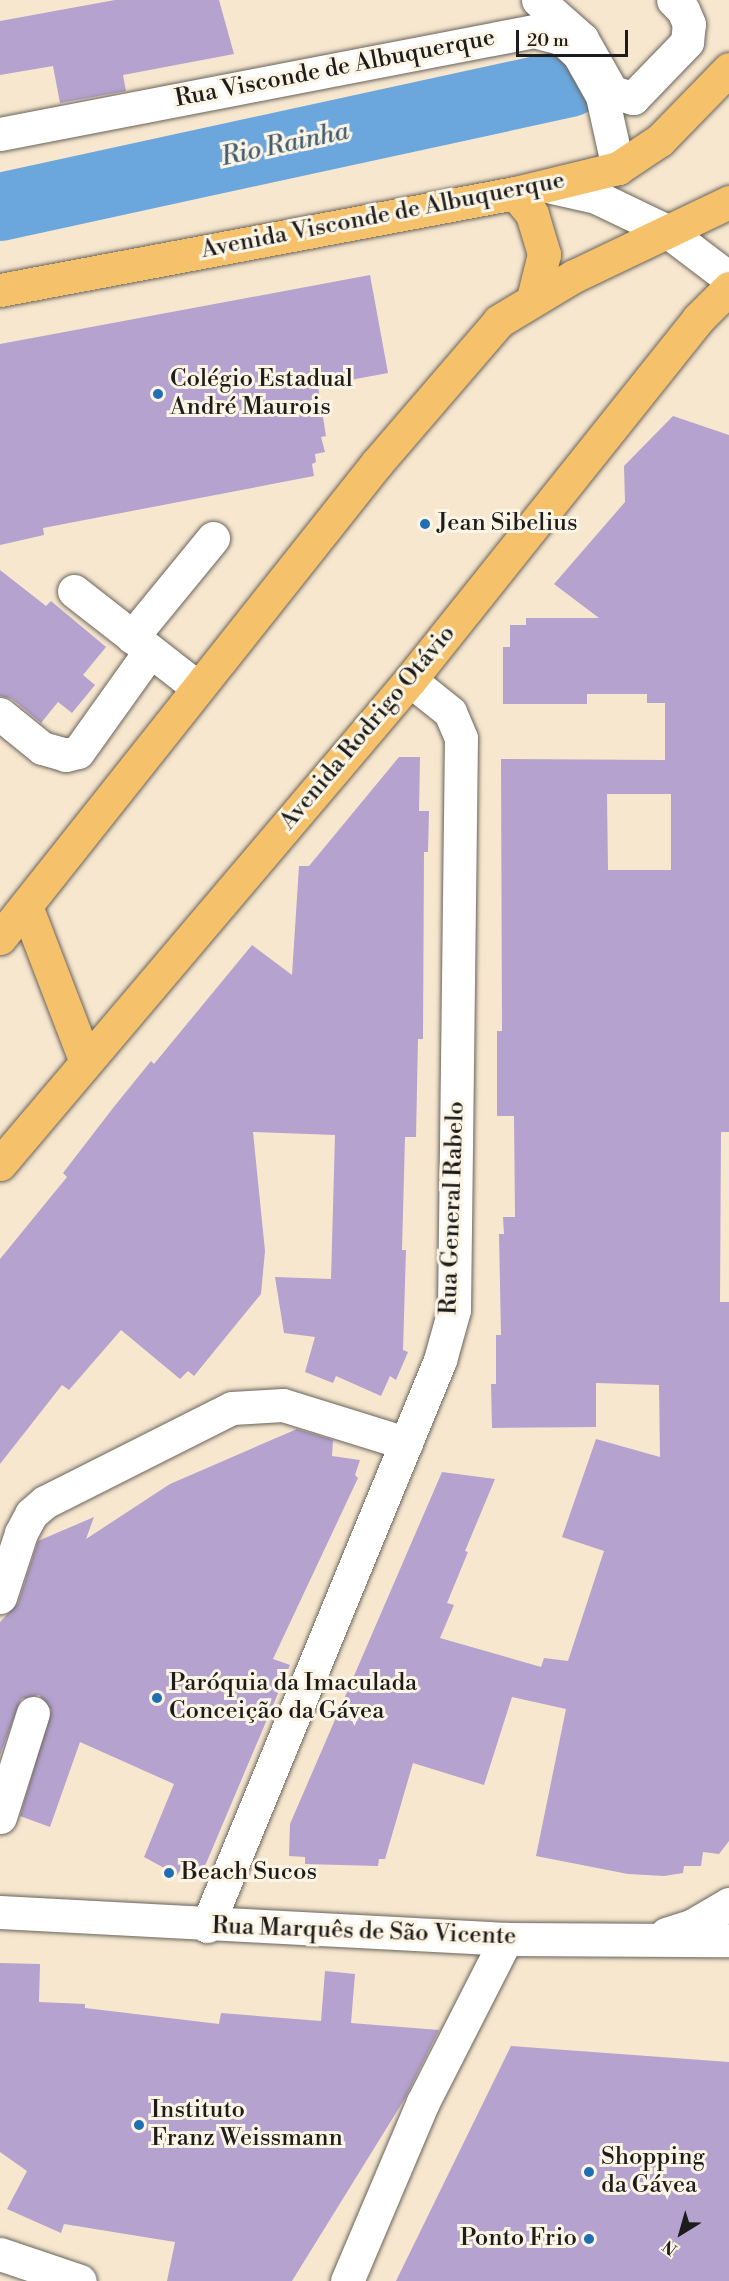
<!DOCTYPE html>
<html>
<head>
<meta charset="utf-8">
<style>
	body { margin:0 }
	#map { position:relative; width:729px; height:2281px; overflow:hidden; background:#f7e7cf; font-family:"Libre Bodoni",serif }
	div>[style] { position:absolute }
	.river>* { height:68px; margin:-34px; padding:0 34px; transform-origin:34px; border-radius:34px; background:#6ba7dc }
	.building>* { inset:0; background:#b5a2ce }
	.roads { filter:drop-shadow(0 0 2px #69635b) drop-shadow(0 0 2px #69635b) }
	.minor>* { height:33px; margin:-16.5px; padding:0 16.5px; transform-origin:16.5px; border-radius:16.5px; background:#fff }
	.major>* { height:33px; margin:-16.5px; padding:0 16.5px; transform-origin:16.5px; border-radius:16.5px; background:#f5c16b }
	.dots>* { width:16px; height:16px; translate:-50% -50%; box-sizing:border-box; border:3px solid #fcf5e5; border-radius:50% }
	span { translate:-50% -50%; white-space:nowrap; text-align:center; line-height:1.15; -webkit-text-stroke:6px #fcf5e5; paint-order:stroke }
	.street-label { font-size:24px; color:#1c1c1c }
	.poi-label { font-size:24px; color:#1c1c1c }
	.left { translate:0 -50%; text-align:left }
	.right { translate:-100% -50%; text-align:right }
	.water-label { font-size:26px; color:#405b72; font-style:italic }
	.north { position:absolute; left:651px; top:2203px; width:60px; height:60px; -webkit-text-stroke:4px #fcf5e5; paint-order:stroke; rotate:217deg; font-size:16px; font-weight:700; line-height:24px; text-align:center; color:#1c1c1c }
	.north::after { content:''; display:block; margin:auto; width:21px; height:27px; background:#1c1c1c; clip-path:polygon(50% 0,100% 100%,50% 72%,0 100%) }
	.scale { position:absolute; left:516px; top:30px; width:112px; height:27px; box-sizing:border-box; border:3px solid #1c1c1c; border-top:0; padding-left:8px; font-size:18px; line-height:21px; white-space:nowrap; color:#1c1c1c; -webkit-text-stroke:4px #fcf5e5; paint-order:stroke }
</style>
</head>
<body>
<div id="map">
	<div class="river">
		<i style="left:0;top:207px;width:583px;rotate:-12.27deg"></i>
	</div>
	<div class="building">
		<i style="clip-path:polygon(115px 0,219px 0,234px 54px,123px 75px,126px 91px,60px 103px,53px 66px,0 75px,0 21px)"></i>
		<i style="clip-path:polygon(370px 275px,388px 373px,318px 386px,326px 436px,321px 437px,325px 452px,315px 454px,316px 462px,312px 464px,314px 476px,43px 528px,44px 535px,0 545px,0 344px)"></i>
		<i style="clip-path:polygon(evenodd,673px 416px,729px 435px,729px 1132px,721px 1132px,720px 1302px,729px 1302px,729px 1841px,719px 1854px,703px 1852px,701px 1866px,684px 1866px,683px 1873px,664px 1876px,628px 1874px,536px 1856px,566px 1709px,512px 1697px,484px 1785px,413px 1763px,385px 1859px,379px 1859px,378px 1866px,305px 1864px,305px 1857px,289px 1856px,290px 1824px,442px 1472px,495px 1479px,465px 1551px,468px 1552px,447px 1603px,454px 1605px,440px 1638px,541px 1667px,544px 1658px,568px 1661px,604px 1551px,562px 1537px,596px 1439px,660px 1457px,659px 1385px,596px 1383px,596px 1427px,492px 1428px,491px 1384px,496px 1384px,496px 1335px,501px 1335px,499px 1234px,504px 1234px,503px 1217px,515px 1217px,514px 1116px,497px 1116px,497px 1031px,502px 1031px,501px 759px,665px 760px,665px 703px,647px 703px,647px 694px,587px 694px,587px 704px,503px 704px,503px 647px,510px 647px,510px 625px,526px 625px,526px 618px,599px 618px,554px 584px,625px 502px,624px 466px,673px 416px,607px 794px,671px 794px,671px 870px,608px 870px,607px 794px)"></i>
		<i style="clip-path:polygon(0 570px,46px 606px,51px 601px,106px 647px,83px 675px,95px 685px,72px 713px,58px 702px,41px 723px,12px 699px,0 696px)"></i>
		<i style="clip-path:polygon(399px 757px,420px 757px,419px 811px,429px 811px,428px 852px,424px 852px,423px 1039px,418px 1039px,416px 1137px,405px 1137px,402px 1250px,406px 1250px,403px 1350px,408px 1352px,396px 1380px,390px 1376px,381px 1396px,336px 1376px,333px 1383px,305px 1372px,315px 1337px,284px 1333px,275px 1277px,331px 1279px,335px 1135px,253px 1132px,265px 1251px,261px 1294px,194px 1376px,188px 1371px,180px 1379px,121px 1330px,69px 1390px,62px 1385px,0 1464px,0 1259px,67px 1177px,63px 1173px,113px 1108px,151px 1061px,154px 1064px,252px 945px,292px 975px,299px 866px,309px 866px)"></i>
		<i style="clip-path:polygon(297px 1429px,333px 1440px,332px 1456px,360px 1460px,355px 1475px,358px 1478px,273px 1659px,290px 1665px,205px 1866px,181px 1869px,177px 1875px,144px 1857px,174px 1784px,80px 1742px,50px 1827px,20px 1816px,51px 1710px,39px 1695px,21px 1699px,0 1755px,0 1622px,18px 1603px,38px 1541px,94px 1517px,86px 1539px,170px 1484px)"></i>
		<i style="clip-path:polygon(0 1963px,40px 1964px,39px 2002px,85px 2004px,85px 2008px,219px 2024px,221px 2013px,321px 2021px,325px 1971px,355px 1974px,351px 2023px,439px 2030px,404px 2100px,292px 2281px,167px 2281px,175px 2242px,64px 2224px,61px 2233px,7px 2209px,27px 2171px,0 2152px)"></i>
		<i style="clip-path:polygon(511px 2046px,729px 2062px,729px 2281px,396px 2281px)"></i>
	</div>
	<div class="roads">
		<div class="minor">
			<i style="left:538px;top:0;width:59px;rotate:41.6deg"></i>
			<i style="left:582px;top:39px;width:61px;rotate:60.5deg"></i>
			<i style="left:612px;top:92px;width:22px;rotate:16deg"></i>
			<i style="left:633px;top:98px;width:78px;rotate:-46deg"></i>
			<i style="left:687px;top:42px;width:18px;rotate:-84deg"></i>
			<i style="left:689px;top:24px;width:15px;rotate:-113deg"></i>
			<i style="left:683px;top:10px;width:14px;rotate:-135deg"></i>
			<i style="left:0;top:134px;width:544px;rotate:-10.92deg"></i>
			<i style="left:534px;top:31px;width:28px;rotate:15deg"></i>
			<i style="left:561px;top:38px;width:25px;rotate:43deg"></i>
			<i style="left:579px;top:55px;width:47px;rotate:60.7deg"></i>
			<i style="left:602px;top:96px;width:74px;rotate:77.5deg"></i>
			<i style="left:547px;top:186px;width:50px;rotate:12.7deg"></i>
			<i style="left:596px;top:197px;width:79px;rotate:25.6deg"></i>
			<i style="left:667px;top:231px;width:78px;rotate:37.2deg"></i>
			<i style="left:74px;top:591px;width:156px;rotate:38deg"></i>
			<i style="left:132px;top:637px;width:128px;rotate:-50.7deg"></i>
			<i style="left:0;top:714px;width:54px;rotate:39deg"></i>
			<i style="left:42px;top:748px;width:25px;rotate:16deg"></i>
			<i style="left:66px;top:755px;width:12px;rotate:-14deg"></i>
			<i style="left:78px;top:752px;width:124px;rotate:-54.5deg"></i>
			<i style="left:0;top:1597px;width:67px;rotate:-71.8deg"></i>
			<i style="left:21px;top:1533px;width:21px;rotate:-62deg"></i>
			<i style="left:31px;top:1514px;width:18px;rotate:-41deg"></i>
			<i style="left:45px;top:1502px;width:209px;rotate:-26.7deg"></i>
			<i style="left:232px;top:1408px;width:51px;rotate:-3.4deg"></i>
			<i style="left:283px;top:1405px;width:129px;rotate:17.2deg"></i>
			<i style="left:0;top:1817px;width:109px;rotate:-72.4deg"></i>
			<i style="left:0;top:1912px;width:507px;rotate:3.05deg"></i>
			<i style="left:506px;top:1939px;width:223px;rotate:0.3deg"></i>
			<i style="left:207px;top:1926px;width:612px;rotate:-67.62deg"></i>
			<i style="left:440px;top:1360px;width:52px;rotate:-74.4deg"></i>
			<i style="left:454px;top:1310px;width:572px;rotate:-89.3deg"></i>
			<i style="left:461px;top:738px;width:28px;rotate:-113deg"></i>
			<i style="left:450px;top:712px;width:51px;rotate:-141.3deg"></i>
			<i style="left:666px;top:1934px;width:28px;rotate:-18deg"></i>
			<i style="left:693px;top:1925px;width:42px;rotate:-30.3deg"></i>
			<i style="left:0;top:2254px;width:84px;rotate:18.6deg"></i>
			<i style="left:347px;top:2281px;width:194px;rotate:-67deg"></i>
			<i style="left:423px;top:2102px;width:183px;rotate:-63deg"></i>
		</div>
		<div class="major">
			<i style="left:515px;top:193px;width:27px;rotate:51deg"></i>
			<i style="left:532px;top:214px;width:42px;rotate:73.3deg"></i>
			<i style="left:544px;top:254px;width:45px;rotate:104deg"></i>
			<i style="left:0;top:290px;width:524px;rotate:-10.67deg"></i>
			<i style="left:515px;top:193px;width:106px;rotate:-13.6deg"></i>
			<i style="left:618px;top:168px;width:50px;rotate:-33.7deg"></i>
			<i style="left:660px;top:140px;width:99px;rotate:-45.8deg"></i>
			<i style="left:26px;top:906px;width:165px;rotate:69deg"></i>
			<i style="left:0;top:938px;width:606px;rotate:-51.56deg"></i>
			<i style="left:377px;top:463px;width:187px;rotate:-49.3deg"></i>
			<i style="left:499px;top:321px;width:87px;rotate:-31deg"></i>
			<i style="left:574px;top:276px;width:172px;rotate:-25.5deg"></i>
			<i style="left:0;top:1164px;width:634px;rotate:-49.73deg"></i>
			<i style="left:410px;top:680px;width:462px;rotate:-51.4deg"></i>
			<i style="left:698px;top:319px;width:44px;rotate:-45deg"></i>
		</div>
	</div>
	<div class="dots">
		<i style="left:158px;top:394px;background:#1f6fb2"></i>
		<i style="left:425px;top:524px;background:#1f6fb2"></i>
		<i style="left:157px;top:1698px;background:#1f6fb2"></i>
		<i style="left:169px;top:1873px;background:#1f6fb2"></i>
		<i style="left:139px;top:2125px;background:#1f6fb2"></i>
		<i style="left:589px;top:2172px;background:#1f6fb2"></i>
		<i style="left:589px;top:2239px;background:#1f6fb2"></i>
	</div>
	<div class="street-label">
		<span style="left:335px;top:69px;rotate:-11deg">Rua Visconde de Albuquerque</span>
		<span style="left:383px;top:216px;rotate:-11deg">Avenida Visconde de Albuquerque</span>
		<span style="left:368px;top:728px;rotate:-50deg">Avenida Rodrigo Otávio</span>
		<span style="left:453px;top:1208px;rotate:-88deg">Rua General Rabelo</span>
		<span style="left:364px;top:1932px;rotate:2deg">Rua Marquês de São Vicente</span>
	</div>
	<div class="poi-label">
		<span class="left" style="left:170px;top:394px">Colégio Estadual<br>André Maurois</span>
		<span class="left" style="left:437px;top:524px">Jean Sibelius</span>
		<span class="left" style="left:169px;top:1698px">Paróquia da Imaculada<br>Conceição da Gávea</span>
		<span class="left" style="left:181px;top:1873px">Beach Sucos</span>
		<span class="left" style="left:151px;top:2125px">Instituto<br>Franz Weissmann</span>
		<span class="left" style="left:601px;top:2172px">Shopping<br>da Gávea</span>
		<span class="right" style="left:577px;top:2239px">Ponto Frio</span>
	</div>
	<div class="water-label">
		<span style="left:285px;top:145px;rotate:-12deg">Rio Rainha</span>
	</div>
	<div class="north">N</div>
	<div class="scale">20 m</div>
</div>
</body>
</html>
